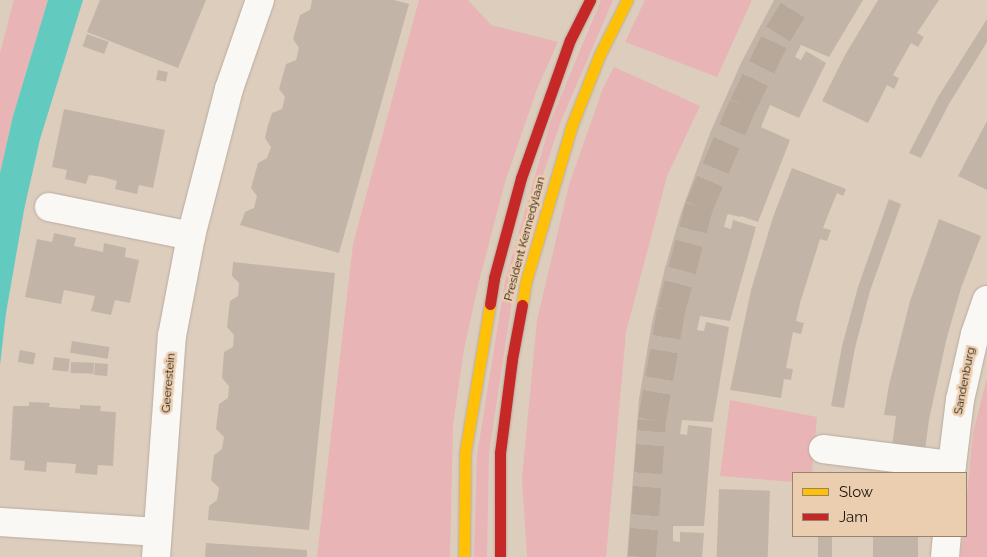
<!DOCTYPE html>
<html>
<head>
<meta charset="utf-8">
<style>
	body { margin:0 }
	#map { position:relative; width:987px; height:557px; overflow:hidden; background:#ddcdbd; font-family:Raleway,sans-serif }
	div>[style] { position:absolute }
	.green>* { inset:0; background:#e9b4b5 }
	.water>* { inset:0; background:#63cabf }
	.building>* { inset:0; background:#c2b5a8; transform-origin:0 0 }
	.secondary-tunnel>* { height:28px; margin-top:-14px; transform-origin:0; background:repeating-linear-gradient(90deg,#b7a899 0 28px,transparent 0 42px) }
	.roads { filter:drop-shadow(0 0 1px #b9ac9f) drop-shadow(0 0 1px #b9ac9f) }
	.street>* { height:28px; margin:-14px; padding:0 14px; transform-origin:14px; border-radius:14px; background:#faf8f5 }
	.slow>* { height:11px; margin:-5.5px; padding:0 5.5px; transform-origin:5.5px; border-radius:5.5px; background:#ffc107 }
	.jam>* { height:11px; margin:-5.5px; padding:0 5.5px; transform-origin:5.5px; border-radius:5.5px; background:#c62828 }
	span { translate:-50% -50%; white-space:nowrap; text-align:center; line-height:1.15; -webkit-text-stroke:5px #ebcdaf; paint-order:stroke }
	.street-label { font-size:12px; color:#1e1308 }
	.legend { position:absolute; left:792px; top:472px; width:175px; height:65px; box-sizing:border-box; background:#ebcdaf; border:1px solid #99836c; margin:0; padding:6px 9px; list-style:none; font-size:15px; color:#1e1308 }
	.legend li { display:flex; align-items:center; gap:10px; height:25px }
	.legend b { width:25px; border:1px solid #99836c }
</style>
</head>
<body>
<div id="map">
	<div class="green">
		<i style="clip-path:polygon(14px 0,48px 0,13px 116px,0 173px,0 53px)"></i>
		<i style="clip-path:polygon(419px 0,468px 0,491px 25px,558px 42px,537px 89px,505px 182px,479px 281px,464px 349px,453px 425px,450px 557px,317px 557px,353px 244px)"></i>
		<i style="clip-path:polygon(601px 0,613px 0,561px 121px,540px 183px,515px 281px,489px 453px,487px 557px,474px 557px,477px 455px,505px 281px,551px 120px)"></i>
		<i style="clip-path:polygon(645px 0,752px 0,717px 77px,625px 42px)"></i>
		<i style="clip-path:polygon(614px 67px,700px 106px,667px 176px,626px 332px,606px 557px,527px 557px,522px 478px,537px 320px,569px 185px,603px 88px)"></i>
		<i style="clip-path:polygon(987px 378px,987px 557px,960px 557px,963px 536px,966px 536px,966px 505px,973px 433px)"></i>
		<i style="clip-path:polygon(730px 400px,817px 417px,812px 473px,793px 473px,793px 482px,720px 476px)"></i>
	</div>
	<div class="water">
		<i style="clip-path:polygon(48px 0,83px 0,40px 139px,24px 210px,6px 313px,0 365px,0 173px,13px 116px)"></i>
	</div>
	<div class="building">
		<i style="clip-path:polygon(100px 0,206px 0,178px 68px,87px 32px)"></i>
		<i style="clip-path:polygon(312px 0,394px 0,409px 4px,339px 253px,240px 225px,245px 212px,254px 208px,257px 196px,251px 188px,258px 163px,267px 158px,271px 147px,265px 138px,268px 125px,272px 113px,282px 109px,285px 97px,279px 89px,286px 64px,296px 60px,299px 48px,293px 39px,300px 15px,310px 10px)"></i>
		<i style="clip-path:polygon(774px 0,863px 0,829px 57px,801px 45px,795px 57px,801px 60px,806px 51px,826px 63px,799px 118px,770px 105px,761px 127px,790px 140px,758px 222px,741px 216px,740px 217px,728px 214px,727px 216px,724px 227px,731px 229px,733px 220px,756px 227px,730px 321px,700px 316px,697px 330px,704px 331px,706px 322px,729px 327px,713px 422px,682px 420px,680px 434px,687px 435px,688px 425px,712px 428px,704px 526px,673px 526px,673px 541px,680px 542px,680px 532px,704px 533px,702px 557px,627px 557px,639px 399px,652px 322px,665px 268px,681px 213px,710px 133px,741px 63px)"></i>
		<i style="clip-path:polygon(878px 0,939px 0,917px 33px,924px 37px,918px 47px,911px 43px,893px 75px,899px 78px,897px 83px,894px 89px,887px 85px,868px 123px,822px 101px,845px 55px)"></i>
		<i style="clip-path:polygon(987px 19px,987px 42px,949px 104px,921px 158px,909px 153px,938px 97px)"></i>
		<i style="left:87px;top:34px;width:23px;height:13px;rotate:20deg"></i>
		<i style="left:158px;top:70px;width:10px;height:10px;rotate:11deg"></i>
		<i style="clip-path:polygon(64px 109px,165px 130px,153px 188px,139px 185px,137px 194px,115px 189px,117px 181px,103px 177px,89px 175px,86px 184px,65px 179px,67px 170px,52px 167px)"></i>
		<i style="clip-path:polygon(987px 121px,987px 190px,958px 176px)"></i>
		<i style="clip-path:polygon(792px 168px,846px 189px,843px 196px,837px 193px,830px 210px,823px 228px,831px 230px,827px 241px,820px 239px,800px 303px,796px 321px,804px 323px,801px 334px,793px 332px,786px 368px,793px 369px,791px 380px,784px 379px,781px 398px,730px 390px,751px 290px,773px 217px)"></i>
		<i style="clip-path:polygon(889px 199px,901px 204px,870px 291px,855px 348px,844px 408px,831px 406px,842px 346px,858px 287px)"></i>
		<i style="clip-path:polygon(939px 219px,981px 236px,961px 288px,946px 341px,929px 420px,925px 450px,892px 446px,896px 416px,884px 415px,889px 385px,910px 301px)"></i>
		<i style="clip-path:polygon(54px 233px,76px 238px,74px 246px,103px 252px,104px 243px,126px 248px,125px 257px,139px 260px,130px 303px,115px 300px,111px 315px,91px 311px,95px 296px,64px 290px,61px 304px,25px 297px,37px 239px,52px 242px)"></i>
		<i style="clip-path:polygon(233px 262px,335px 273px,309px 530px,208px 520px,209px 506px,217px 500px,219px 488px,211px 480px,214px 455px,222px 449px,224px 437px,216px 429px,219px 404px,228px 398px,229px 386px,222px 378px,224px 352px,233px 347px,234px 335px,227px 327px,230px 301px,238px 296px,239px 283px,232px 276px)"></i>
		<i style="left:72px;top:341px;width:38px;height:12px;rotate:9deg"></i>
		<i style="left:20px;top:350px;width:16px;height:12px;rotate:11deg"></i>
		<i style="left:54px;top:357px;width:16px;height:13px;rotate:7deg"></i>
		<i style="left:71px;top:362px;width:23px;height:11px;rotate:2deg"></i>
		<i style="left:95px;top:363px;width:13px;height:12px;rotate:4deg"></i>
		<i style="clip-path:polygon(29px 402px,50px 403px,49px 407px,80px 409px,80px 405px,101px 406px,100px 411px,116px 412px,113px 466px,98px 465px,97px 475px,75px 473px,76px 464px,47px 462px,46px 472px,24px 470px,25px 461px,10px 460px,13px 406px,29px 406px)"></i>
		<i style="left:719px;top:489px;width:51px;height:68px;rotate:2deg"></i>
		<i style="left:818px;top:536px;width:14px;height:21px"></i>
		<i style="left:873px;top:536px;width:45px;height:21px"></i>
		<i style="clip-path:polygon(206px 543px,307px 550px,307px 557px,205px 557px)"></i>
	</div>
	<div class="secondary-tunnel">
		<i style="left:642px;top:557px;width:137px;rotate:-85.8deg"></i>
		<i style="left:652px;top:420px;width:111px;rotate:-80.1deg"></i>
		<i style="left:671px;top:311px;width:108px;rotate:-74.9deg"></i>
		<i style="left:699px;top:207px;width:111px;rotate:-66.7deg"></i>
		<i style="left:743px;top:105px;width:79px;rotate:-63.8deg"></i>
		<i style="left:778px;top:34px;width:40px;rotate:-58deg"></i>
	</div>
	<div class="roads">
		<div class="street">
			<i style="left:49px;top:207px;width:145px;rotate:11.5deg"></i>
			<i style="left:823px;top:449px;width:130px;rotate:7.1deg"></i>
			<i style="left:951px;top:473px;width:74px;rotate:-83deg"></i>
			<i style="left:960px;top:400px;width:68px;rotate:-77.2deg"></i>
			<i style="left:975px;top:334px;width:36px;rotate:-71deg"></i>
			<i style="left:0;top:522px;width:157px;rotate:3.6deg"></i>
			<i style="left:156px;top:557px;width:222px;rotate:-85.9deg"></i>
			<i style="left:172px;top:336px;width:102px;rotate:-79.2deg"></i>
			<i style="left:191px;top:236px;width:152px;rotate:-75.5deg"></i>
			<i style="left:229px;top:89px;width:94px;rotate:-70.8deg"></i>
			<i style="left:945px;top:557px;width:21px;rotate:-85deg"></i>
		</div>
		<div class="slow">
			<i style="left:522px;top:305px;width:24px;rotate:-81deg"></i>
			<i style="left:526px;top:281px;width:163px;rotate:-73.6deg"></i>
			<i style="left:572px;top:125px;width:76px;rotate:-68.5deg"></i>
			<i style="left:600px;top:54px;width:60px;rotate:-63.4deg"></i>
			<i style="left:464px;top:557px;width:104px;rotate:-89.4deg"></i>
			<i style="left:465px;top:453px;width:151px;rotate:-80.5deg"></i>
		</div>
		<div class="jam">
			<i style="left:490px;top:304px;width:26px;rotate:-81deg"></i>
			<i style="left:494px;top:278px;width:104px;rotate:-74.9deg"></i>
			<i style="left:521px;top:178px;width:146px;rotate:-70.5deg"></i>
			<i style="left:570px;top:40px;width:45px;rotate:-63.4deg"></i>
			<i style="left:500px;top:557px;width:104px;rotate:-90deg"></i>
			<i style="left:500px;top:453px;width:95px;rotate:-82.7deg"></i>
			<i style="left:512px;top:359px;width:55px;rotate:-79.5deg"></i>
		</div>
	</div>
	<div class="street-label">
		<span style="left:525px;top:239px;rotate:-75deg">President Kennedylaan</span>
		<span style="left:965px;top:381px;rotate:-79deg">Sandenburg</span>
		<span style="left:169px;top:383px;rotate:-85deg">Geerestein</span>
	</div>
	<ul class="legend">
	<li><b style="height:6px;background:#ffc107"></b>Slow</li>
	<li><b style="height:6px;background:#c62828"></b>Jam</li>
	</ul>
</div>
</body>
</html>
